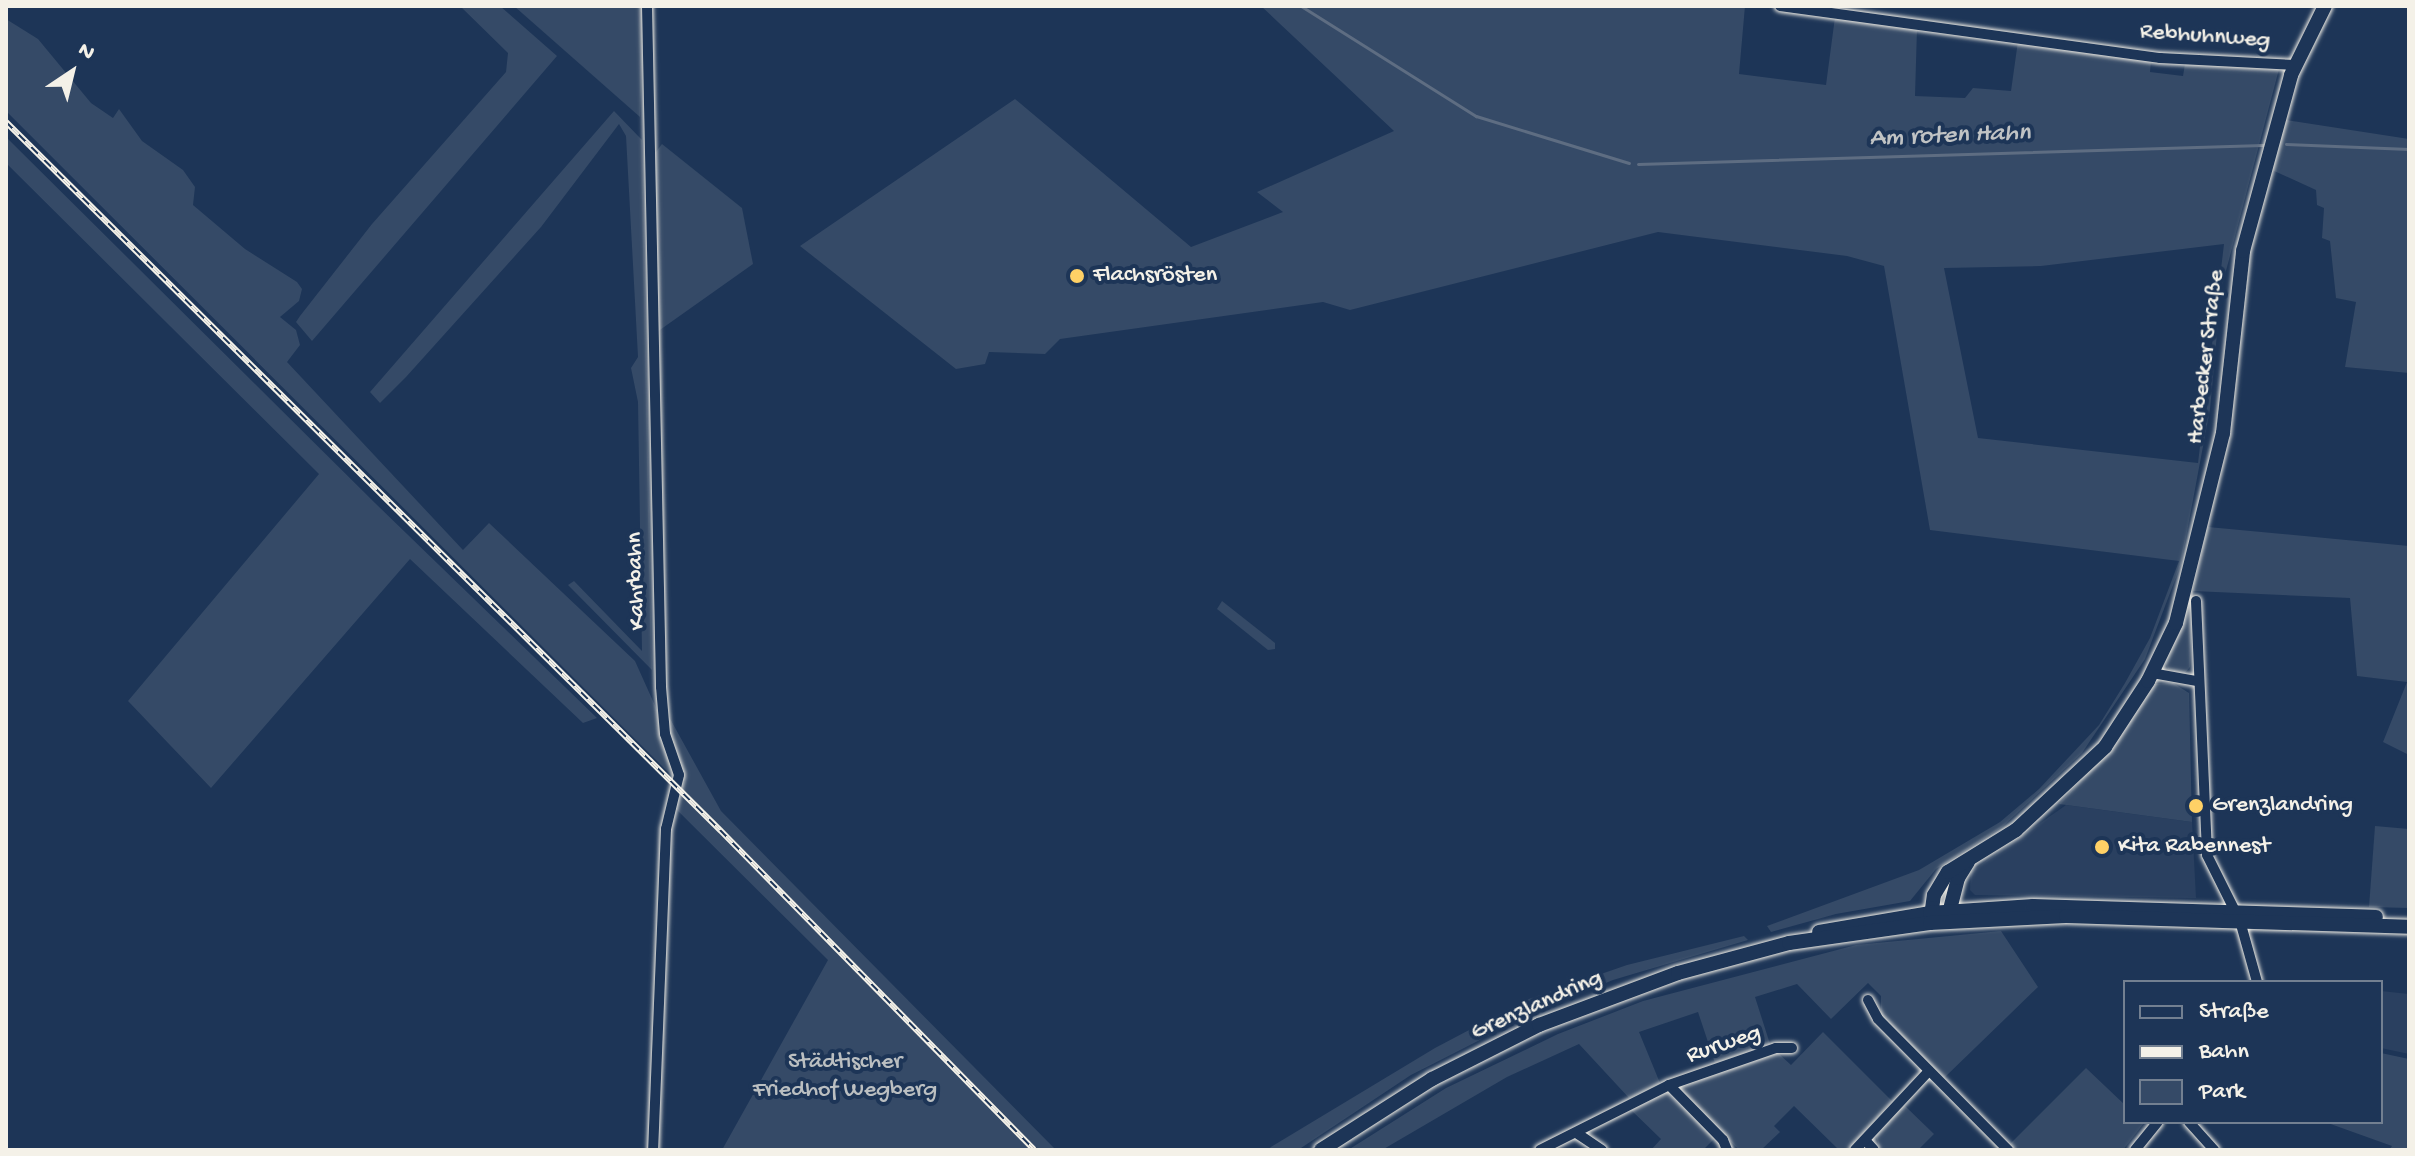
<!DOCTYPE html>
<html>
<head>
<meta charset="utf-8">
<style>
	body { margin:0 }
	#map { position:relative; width:2415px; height:1156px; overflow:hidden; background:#1d3557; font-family:"Gochi Hand",sans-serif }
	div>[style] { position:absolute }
	.built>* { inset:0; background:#2a4060 }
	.green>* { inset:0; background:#354a67 }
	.stream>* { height:3px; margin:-1.5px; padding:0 1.5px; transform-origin:1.5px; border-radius:1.5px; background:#5e6d82 }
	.roads { filter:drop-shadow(0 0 2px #f4f1e8) drop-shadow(0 0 2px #f4f1e8) }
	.minor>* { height:10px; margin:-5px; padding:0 5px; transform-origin:5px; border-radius:5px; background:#1d3557 }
	.secondary>* { height:14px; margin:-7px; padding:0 7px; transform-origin:7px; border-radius:7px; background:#1d3557 }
	.rail>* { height:6px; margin-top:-3px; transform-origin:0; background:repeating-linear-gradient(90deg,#1d3557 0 9px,#f4f1e8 0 18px); box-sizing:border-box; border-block:2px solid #f4f1e8 }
	.dots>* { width:22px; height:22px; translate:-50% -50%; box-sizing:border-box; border:4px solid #1d3557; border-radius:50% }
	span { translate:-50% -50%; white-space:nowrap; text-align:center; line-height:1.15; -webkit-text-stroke:8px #1d3557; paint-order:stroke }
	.street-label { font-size:24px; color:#f4f1e8 }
	.poi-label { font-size:24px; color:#f4f1e8 }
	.left { translate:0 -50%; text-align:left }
	.park-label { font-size:24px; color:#bbbfc1 }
	.water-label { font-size:26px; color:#c0c3c4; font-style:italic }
	.frame { position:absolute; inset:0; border:8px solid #f4f1e8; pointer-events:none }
	.legend { position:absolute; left:2123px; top:980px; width:260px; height:144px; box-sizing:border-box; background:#1d3557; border:2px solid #738091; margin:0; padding:10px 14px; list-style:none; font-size:24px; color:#f4f1e8 }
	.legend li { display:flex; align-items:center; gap:16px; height:40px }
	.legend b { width:40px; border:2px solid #738091 }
	.north { position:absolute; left:32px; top:32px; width:80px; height:80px; -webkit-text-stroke:6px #1d3557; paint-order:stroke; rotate:35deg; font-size:22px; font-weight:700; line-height:32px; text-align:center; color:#f4f1e8 }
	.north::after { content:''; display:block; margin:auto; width:28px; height:36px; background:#f4f1e8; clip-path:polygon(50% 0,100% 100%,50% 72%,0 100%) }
</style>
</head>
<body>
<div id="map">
	<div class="built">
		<i style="clip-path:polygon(2066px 805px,2192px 822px,2196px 898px,1975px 895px,1970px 890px,1971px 872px)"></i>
		<i style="clip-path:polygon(2381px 991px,2409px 994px,2409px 1054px,2381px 1048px)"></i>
	</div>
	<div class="green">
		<i style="clip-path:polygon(460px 6px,500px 6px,557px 56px,312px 341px,296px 322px,300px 316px,372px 224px,506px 72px,508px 53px)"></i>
		<i style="clip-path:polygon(514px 6px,644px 6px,640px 117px)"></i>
		<i style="clip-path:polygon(evenodd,1261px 6px,1745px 6px,1739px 74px,1826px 85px,1835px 17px,1917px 29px,1915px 96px,1965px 98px,1973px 88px,2011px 91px,2018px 41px,2151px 60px,2150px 72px,2183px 76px,2185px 64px,2279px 69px,2221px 290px,2210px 409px,2181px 564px,2145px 659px,2082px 753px,2002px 827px,1936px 869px,1910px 901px,1836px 914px,1771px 932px,1767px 926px,1919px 870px,2000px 822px,2039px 789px,2099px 725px,2125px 683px,2150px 638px,2179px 561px,1930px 530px,1884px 266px,1847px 256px,1658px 232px,1350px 310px,1323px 302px,1060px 339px,1045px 354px,989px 352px,985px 364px,956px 369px,800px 246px,1015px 99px,1191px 247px,1283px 212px,1257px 192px,1394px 131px,1261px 6px,2224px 244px,2198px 463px,1978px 438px,1944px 268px,2041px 266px,2224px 244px)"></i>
		<i style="clip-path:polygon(6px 19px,38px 39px,91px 103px,113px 118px,119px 109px,142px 141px,183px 170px,195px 187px,193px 205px,245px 249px,297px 282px,302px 289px,299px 301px,280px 317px,296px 330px,300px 345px,287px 362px,463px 550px,489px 523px,635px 661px,657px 710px,661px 738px,676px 769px,672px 776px,6px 111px)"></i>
		<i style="clip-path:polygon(614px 111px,642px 140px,652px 670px,568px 585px,574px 581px,642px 651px,638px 402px,631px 368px,638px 357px,626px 136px,619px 124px,541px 227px,406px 377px,380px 403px,370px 392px)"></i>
		<i style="clip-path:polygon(2279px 119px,2409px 139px,2409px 373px,2345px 367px,2356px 302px,2336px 298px,2330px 241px,2322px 238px,2324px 208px,2317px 205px,2316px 190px,2272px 170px)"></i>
		<i style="clip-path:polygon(6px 137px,375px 503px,597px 718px,583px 723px,410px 559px,211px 788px,128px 701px,319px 474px,6px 163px)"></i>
		<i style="clip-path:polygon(662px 144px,742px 208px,753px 264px,657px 332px,653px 156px)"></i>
		<i style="clip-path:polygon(2208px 527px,2409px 546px,2409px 755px,2383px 742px,2407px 682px,2357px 676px,2350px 598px,2193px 591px,2190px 667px,2184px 674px,2168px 669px,2165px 661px,2189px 605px)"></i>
		<i style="clip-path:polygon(1222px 601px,1275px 643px,1275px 649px,1268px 650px,1217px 609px)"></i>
		<i style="clip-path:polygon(2173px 683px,2189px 693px,2192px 822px,2059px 804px,2110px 749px,2152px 684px)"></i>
		<i style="clip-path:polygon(668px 715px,721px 811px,1056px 1150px,722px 1150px,828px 960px,675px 808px,685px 781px,667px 733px)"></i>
		<i style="clip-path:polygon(2375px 826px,2409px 829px,2409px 908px,2369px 907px)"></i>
		<i style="clip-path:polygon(2001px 931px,2038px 987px,1944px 1078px,1881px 1015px,1881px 996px,1868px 983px,1831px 1019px,1797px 984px,1755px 997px,1770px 1044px,1715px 1063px,1698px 1012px,1639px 1032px,1660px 1083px,1629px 1098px,1579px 1044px,1507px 1077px,1382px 1150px,1348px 1150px,1446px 1088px,1558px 1034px,1643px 1001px,1856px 945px)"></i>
		<i style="clip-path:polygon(1744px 936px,1748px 940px,1613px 980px,1535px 1012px,1411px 1075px,1298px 1150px,1266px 1150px,1435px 1048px,1526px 1000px,1627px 965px)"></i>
		<i style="clip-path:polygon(1823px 1032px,1892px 1101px,1848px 1150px,1839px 1150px,1794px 1106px,1774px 1126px,1780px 1132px,1761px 1150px,1739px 1150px,1680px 1090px,1682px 1085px,1778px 1053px,1791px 1065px)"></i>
		<i style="clip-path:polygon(2381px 1053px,2409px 1059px,2409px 1150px,2389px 1150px,2392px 1146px,2325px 1122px,2381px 1122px)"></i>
		<i style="clip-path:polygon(2086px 1068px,2125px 1105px,2125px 1122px,2144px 1123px,2123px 1150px,2016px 1150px,2010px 1144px)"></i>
		<i style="clip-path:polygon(1667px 1092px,1715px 1138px,1703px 1150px,1651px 1150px,1661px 1139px,1630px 1109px)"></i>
		<i style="clip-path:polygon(1903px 1104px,1934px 1134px,1918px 1150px,1880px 1150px,1876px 1136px)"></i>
	</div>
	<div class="stream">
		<i style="left:1301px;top:6px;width:207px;rotate:32.2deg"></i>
		<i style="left:1476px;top:116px;width:160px;rotate:17.1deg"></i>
		<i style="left:2286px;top:144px;width:123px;rotate:2.3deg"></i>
		<i style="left:1638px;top:164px;width:625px;rotate:-1.74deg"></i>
	</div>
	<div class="roads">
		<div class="minor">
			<i style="left:647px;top:6px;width:681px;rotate:88.82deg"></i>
			<i style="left:661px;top:687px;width:47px;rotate:85.1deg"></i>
			<i style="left:665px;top:734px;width:43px;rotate:71.1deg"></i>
			<i style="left:679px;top:775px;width:56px;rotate:103.5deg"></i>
			<i style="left:666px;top:829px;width:321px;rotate:92.3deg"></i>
			<i style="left:1780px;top:6px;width:384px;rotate:7.8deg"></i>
			<i style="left:2160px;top:58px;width:135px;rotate:3deg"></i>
			<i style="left:2196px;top:601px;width:254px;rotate:87.5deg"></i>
			<i style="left:2207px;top:855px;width:74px;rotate:63.4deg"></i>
			<i style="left:2240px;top:921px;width:63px;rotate:74.4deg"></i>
			<i style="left:2152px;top:673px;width:45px;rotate:10.3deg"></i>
			<i style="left:1868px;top:1000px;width:21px;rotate:62deg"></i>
			<i style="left:1878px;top:1019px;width:185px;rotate:45.2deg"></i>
			<i style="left:1669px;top:1085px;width:77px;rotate:45.5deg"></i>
			<i style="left:1723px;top:1140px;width:11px;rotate:68deg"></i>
			<i style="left:2189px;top:1122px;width:38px;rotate:48deg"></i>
			<i style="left:1578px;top:1134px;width:29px;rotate:34deg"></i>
			<i style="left:1865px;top:1140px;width:13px;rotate:48deg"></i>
			<i style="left:1540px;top:1150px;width:144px;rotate:-26.7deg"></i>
			<i style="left:1669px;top:1085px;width:113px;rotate:-19.1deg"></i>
			<i style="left:1776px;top:1048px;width:16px"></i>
			<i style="left:1855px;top:1150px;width:108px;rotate:-46.9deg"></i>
			<i style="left:2135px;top:1150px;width:36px;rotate:-51deg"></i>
		</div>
		<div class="secondary">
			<i style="left:1948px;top:917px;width:40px;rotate:-75.6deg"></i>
			<i style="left:1958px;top:878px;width:19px;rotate:-58deg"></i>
			<i style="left:1930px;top:923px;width:28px;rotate:-82deg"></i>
			<i style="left:1934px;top:895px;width:27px;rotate:-59deg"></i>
			<i style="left:1948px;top:872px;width:80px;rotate:-31.7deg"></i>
			<i style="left:2016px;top:830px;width:122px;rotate:-43deg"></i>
			<i style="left:2105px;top:747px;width:79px;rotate:-56.9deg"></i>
			<i style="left:2148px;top:681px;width:64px;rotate:-64.2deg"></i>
			<i style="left:2176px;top:623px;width:196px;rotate:-76.1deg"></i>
			<i style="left:2223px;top:433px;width:183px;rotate:-83.7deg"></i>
			<i style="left:2243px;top:251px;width:182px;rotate:-74.7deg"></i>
			<i style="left:2291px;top:75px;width:77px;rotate:-63.8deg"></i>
			<i style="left:1819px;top:932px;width:113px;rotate:-9.7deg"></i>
			<i style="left:1930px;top:913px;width:103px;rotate:-3.9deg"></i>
			<i style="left:2033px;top:906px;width:343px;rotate:1.8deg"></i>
			<i style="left:1321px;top:1150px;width:132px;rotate:-32.6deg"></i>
			<i style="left:1432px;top:1079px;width:120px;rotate:-26.8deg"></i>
			<i style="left:1539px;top:1025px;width:148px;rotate:-20.5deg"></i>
			<i style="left:1678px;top:973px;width:115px;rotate:-15.1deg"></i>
			<i style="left:1789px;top:943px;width:142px;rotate:-8.1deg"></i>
			<i style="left:1930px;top:923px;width:136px;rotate:-2.9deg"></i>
			<i style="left:2066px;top:916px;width:343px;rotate:1.8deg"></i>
		</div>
	</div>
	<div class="rail">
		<i style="left:6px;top:122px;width:1006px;rotate:44.76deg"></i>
		<i style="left:720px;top:830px;width:448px;rotate:45.5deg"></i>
	</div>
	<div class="dots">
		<i style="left:1077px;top:276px;background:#ffd166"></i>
		<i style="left:2196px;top:806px;background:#ffd166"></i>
		<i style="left:2102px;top:847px;background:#ffd166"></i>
	</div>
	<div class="street-label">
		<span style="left:2205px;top:37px;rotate:4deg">Rebhuhnweg</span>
		<span style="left:2207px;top:357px;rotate:-83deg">Harbecker Straße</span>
		<span style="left:637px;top:581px;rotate:-92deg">Kahrbahn</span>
		<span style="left:1537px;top:1006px;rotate:-24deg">Grenzlandring</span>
		<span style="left:1724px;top:1045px;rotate:-19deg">Rurweg</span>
	</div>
	<div class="poi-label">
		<span class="left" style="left:1093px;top:276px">Flachsrösten</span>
		<span class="left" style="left:2212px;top:806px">Grenzlandring</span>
		<span class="left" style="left:2118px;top:847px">Kita Rabennest</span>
	</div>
	<div class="park-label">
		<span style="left:845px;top:1077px">Städtischer<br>Friedhof Wegberg</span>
	</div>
	<div class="water-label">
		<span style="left:1950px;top:137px;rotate:-2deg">Am roten Hahn</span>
	</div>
	<div class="frame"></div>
	<ul class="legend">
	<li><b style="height:10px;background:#1d3557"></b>Straße</li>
	<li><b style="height:10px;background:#f4f1e8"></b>Bahn</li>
	<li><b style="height:22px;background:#354a67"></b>Park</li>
	</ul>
	<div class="north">N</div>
</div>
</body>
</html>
